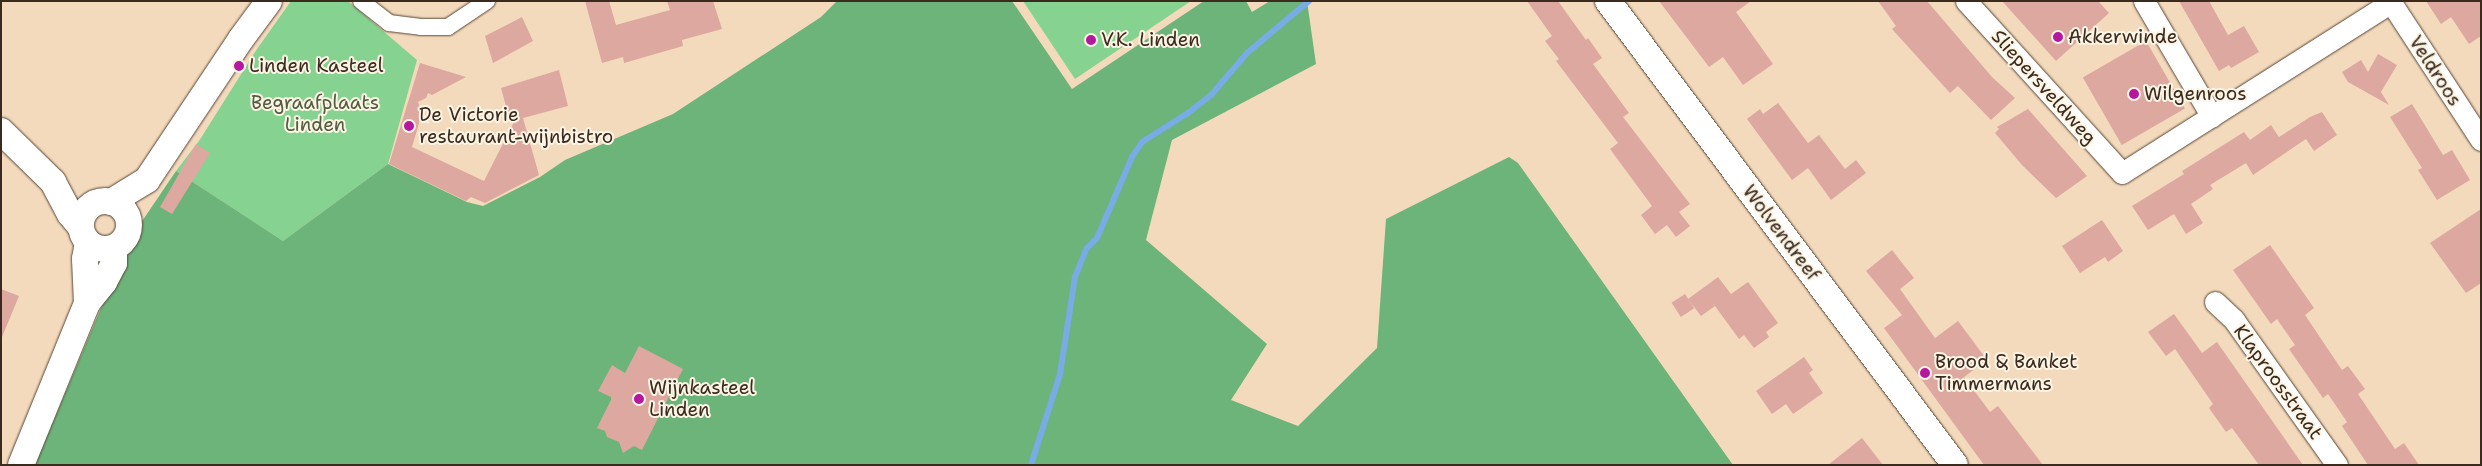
<!DOCTYPE html>
<html>
<head>
<meta charset="utf-8">
<style>
	body { margin:0 }
	#map { position:relative; width:2482px; height:466px; overflow:hidden; background:#f4dabc; font-family:"Shantell Sans",sans-serif }
	div>[style] { position:absolute }
	.green>* { inset:0; background:#86d290 }
	.forest>* { inset:0; background:#6cb47a }
	.stream>* { height:6px; margin:-3px; padding:0 3px; transform-origin:3px; border-radius:3px; background:#79abe5 }
	.building>* { inset:0; background:#dca8a0; transform-origin:0 0 }
	.roads { filter:drop-shadow(0 0 1px #574436) drop-shadow(0 0 1px #574436) }
	.pedestrian>* { height:16px; margin:-8px; padding:0 8px; transform-origin:8px; border-radius:8px; background:#fff }
	.minor>* { height:21px; margin:-10.5px; padding:0 10.5px; transform-origin:10.5px; border-radius:10.5px; background:#fff }
	.tertiary>* { height:26px; margin:-13px; padding:0 13px; transform-origin:13px; border-radius:13px; background:#fff }
	.tertiary>.ring { margin:-13px; padding:0; box-sizing:content-box; background:none; border:26px solid #fff; border-radius:50% }
	.dots>* { width:14px; height:14px; translate:-50% -50%; box-sizing:border-box; border:2px solid #fcf5e5; border-radius:50% }
	span { translate:-50% -50%; white-space:nowrap; text-align:center; line-height:1.15; -webkit-text-stroke:4px #fcf5e5; paint-order:stroke }
	.poi-label { font-size:19px; color:#3b2a1e }
	.left { translate:0 -50%; text-align:left }
	.street-label { font-size:19px; color:#3b2a1e }
	.park-label { font-size:19px; color:#525c40 }
	.frame { position:absolute; inset:0; border:2px solid #3b2a1e; pointer-events:none }
</style>
</head>
<body>
<div id="map">
	<div class="green">
		<i style="clip-path:polygon(291px 1px,348px 1px,417px 60px,388px 164px,283px 241px,176px 171px,199px 141px,257px 49px)"></i>
		<i style="clip-path:polygon(1023px 1px,1191px 1px,1075px 79px)"></i>
	</div>
	<div class="forest">
		<i style="clip-path:polygon(837px 1px,1012px 1px,1072px 89px,1204px 1px,1246px 1px,1252px 12px,1270px 1px,1307px 1px,1316px 64px,1172px 140px,1146px 240px,1267px 344px,1231px 400px,1298px 426px,1377px 348px,1386px 219px,1509px 157px,1518px 163px,1733px 465px,35px 465px,130px 239px,176px 171px,283px 241px,388px 164px,467px 202px,483px 206px,540px 177px,565px 160px,673px 114px,821px 17px)"></i>
	</div>
	<div class="stream">
		<i style="left:1031px;top:465px;width:96px;rotate:-72.3deg"></i>
		<i style="left:1060px;top:374px;width:98px;rotate:-81.2deg"></i>
		<i style="left:1075px;top:277px;width:31px;rotate:-68deg"></i>
		<i style="left:1087px;top:248px;width:14px;rotate:-45deg"></i>
		<i style="left:1097px;top:238px;width:88px;rotate:-66.6deg"></i>
		<i style="left:1132px;top:157px;width:18px;rotate:-56deg"></i>
		<i style="left:1142px;top:142px;width:54px;rotate:-32.2deg"></i>
		<i style="left:1188px;top:113px;width:31px;rotate:-38deg"></i>
		<i style="left:1212px;top:94px;width:54px;rotate:-49.5deg"></i>
		<i style="left:1247px;top:53px;width:81px;rotate:-40deg"></i>
	</div>
	<div class="building">
		<i style="clip-path:polygon(585px 1px,609px 1px,616px 25px,670px 10px,667px 1px,713px 1px,722px 29px,682px 40px,683px 46px,624px 63px,623px 57px,602px 63px)"></i>
		<i style="clip-path:polygon(1527px 1px,1558px 1px,1586px 40px,1588px 38px,1602px 58px,1593px 64px,1629px 113px,1623px 117px,1690px 204px,1679px 212px,1690px 226px,1676px 237px,1667px 225px,1655px 234px,1641px 215px,1652px 206px,1610px 149px,1618px 143px,1556px 61px,1559px 59px,1545px 41px,1552px 36px)"></i>
		<i style="clip-path:polygon(1659px 1px,1751px 1px,1736px 12px,1773px 64px,1743px 85px,1723px 57px,1709px 67px)"></i>
		<i style="clip-path:polygon(1878px 1px,1927px 1px,1992px 77px,2015px 98px,1991px 120px,1958px 86px,1950px 93px,1892px 29px,1896px 26px)"></i>
		<i style="clip-path:polygon(2002px 1px,2098px 1px,2109px 13px,2056px 61px)"></i>
		<i style="clip-path:polygon(2179px 1px,2209px 1px,2228px 35px,2244px 26px,2259px 52px,2231px 68px,2229px 65px,2219px 71px)"></i>
		<i style="clip-path:polygon(2426px 1px,2481px 1px,2481px 36px,2469px 44px,2451px 17px,2441px 24px)"></i>
		<i style="clip-path:polygon(522px 17px,533px 41px,493px 63px,485px 36px)"></i>
		<i style="left:2146px;top:41px;width:78px;height:73px;rotate:60deg"></i>
		<i style="clip-path:polygon(2378px 54px,2397px 65px,2381px 92px,2389px 105px,2348px 82px,2342px 72px,2361px 60px,2368px 72px)"></i>
		<i style="clip-path:polygon(420px 63px,466px 77px,432px 95px,428px 93px,426px 98px,418px 102px,422px 113px,412px 147px,484px 181px,515px 120px,510px 121px,501px 88px,559px 70px,568px 106px,523px 118px,539px 175px,485px 203px,471px 197px,466px 201px,389px 164px)"></i>
		<i style="clip-path:polygon(1778px 103px,1808px 143px,1819px 135px,1845px 169px,1856px 160px,1866px 173px,1831px 200px,1808px 168px,1792px 180px,1747px 119px,1760px 109px,1763px 114px)"></i>
		<i style="clip-path:polygon(2412px 104px,2443px 155px,2452px 150px,2470px 180px,2437px 200px,2418px 170px,2422px 168px,2390px 117px)"></i>
		<i style="clip-path:polygon(2028px 109px,2087px 176px,2056px 198px,2022px 165px,1995px 133px,1999px 129px,1997px 127px)"></i>
		<i style="clip-path:polygon(2322px 112px,2337px 135px,2314px 151px,2306px 139px,2253px 175px,2246px 163px,2210px 185px,2213px 189px,2191px 204px,2203px 223px,2186px 234px,2174px 214px,2148px 230px,2132px 206px,2184px 174px,2182px 171px,2244px 132px,2250px 140px,2271px 125px,2279px 137px,2310px 117px)"></i>
		<i style="clip-path:polygon(196px 144px,210px 153px,172px 214px,160px 207px)"></i>
		<i style="clip-path:polygon(2481px 209px,2481px 283px,2466px 293px,2430px 243px)"></i>
		<i style="clip-path:polygon(2102px 220px,2123px 251px,2108px 262px,2105px 257px,2080px 273px,2062px 246px)"></i>
		<i style="clip-path:polygon(2270px 245px,2314px 308px,2305px 315px,2342px 370px,2348px 366px,2365px 389px,2358px 394px,2395px 449px,2404px 443px,2419px 465px,2368px 465px,2342px 426px,2347px 422px,2328px 394px,2323px 398px,2289px 349px,2295px 345px,2277px 319px,2271px 324px,2233px 270px)"></i>
		<i style="clip-path:polygon(1892px 250px,1914px 278px,1900px 289px,1935px 338px,1958px 321px,1987px 360px,1964px 377px,1990px 412px,1998px 406px,2043px 465px,1984px 465px,1884px 328px,1902px 315px,1866px 271px)"></i>
		<i style="clip-path:polygon(1718px 277px,1731px 294px,1748px 282px,1778px 323px,1766px 332px,1769px 337px,1754px 348px,1744px 335px,1739px 339px,1715px 306px,1701px 316px,1688px 299px)"></i>
		<i style="clip-path:polygon(1px 289px,19px 296px,2px 337px,1px 337px)"></i>
		<i style="left:1685px;top:294px;width:17px;height:16px;rotate:57deg"></i>
		<i style="clip-path:polygon(2174px 314px,2202px 353px,2217px 342px,2303px 465px,2259px 465px,2232px 428px,2226px 432px,2209px 408px,2213px 404px,2175px 349px,2166px 356px,2148px 332px)"></i>
		<i style="clip-path:polygon(639px 346px,683px 369px,642px 450px,634px 446px,623px 453px,619px 442px,607px 437px,605px 431px,597px 428px,611px 400px,611px 397px,598px 391px,612px 365px,625px 373px)"></i>
		<i style="clip-path:polygon(1804px 357px,1813px 370px,1809px 373px,1823px 393px,1793px 414px,1786px 404px,1772px 414px,1756px 391px)"></i>
		<i style="clip-path:polygon(1862px 438px,1883px 465px,1828px 465px)"></i>
	</div>
	<div class="roads">
		<div class="pedestrian">
			<i style="left:361px;top:1px;width:36px;rotate:38deg"></i>
			<i style="left:389px;top:23px;width:32px;rotate:7deg"></i>
			<i style="left:421px;top:27px;width:27px"></i>
			<i style="left:448px;top:27px;width:47px;rotate:-33.7deg"></i>
		</div>
		<div class="minor">
			<i style="left:1966px;top:1px;width:232px;rotate:47.8deg"></i>
			<i style="left:2122px;top:173px;width:317px;rotate:-32.4deg"></i>
			<i style="left:2144px;top:1px;width:134px;rotate:59.6deg"></i>
			<i style="left:2390px;top:1px;width:166px;rotate:56.8deg"></i>
			<i style="left:2215px;top:302px;width:26px;rotate:43deg"></i>
			<i style="left:2234px;top:320px;width:178px;rotate:54.6deg"></i>
		</div>
		<div class="tertiary">
			<i style="left:1608px;top:1px;width:579px;rotate:53.21deg"></i>
			<i style="left:1px;top:131px;width:73px;rotate:44.4deg"></i>
			<i style="left:53px;top:182px;width:36px;rotate:62deg"></i>
			<i style="left:70px;top:214px;width:17px;rotate:50deg"></i>
			<i class="ring" style="left:81px;top:201px;width:22px;height:22px"></i>
			<i style="left:111px;top:202px;width:42px;rotate:-31.4deg"></i>
			<i style="left:147px;top:180px;width:169px;rotate:-56.3deg"></i>
			<i style="left:241px;top:39px;width:47px;rotate:-53.6deg"></i>
			<i style="left:87px;top:303px;width:44px;rotate:-92.6deg"></i>
			<i style="left:85px;top:259px;width:17px;rotate:-80deg"></i>
			<i style="left:21px;top:465px;width:175px;rotate:-67.8deg"></i>
			<i style="left:87px;top:303px;width:27px;rotate:-51deg"></i>
			<i style="left:104px;top:282px;width:21px;rotate:-62deg"></i>
			<i style="left:114px;top:263px;width:15px;rotate:-90deg"></i>
		</div>
	</div>
	<div class="dots">
		<i style="left:2058px;top:37px;background:#b5179e"></i>
		<i style="left:1091px;top:40px;background:#b5179e"></i>
		<i style="left:239px;top:66px;background:#b5179e"></i>
		<i style="left:2134px;top:94px;background:#b5179e"></i>
		<i style="left:409px;top:126px;background:#b5179e"></i>
		<i style="left:1925px;top:373px;background:#b5179e"></i>
		<i style="left:639px;top:399px;background:#b5179e"></i>
	</div>
	<div class="poi-label">
		<span class="left" style="left:2068px;top:37px">Akkerwinde</span>
		<span class="left" style="left:1101px;top:40px">V.K. Linden</span>
		<span class="left" style="left:249px;top:66px">Linden Kasteel</span>
		<span class="left" style="left:2144px;top:94px">Wilgenroos</span>
		<span class="left" style="left:419px;top:126px">De Victorie<br>restaurant-wijnbistro</span>
		<span class="left" style="left:1935px;top:373px">Brood &amp; Banket<br>Timmermans</span>
		<span class="left" style="left:649px;top:399px">Wijnkasteel<br>Linden</span>
	</div>
	<div class="street-label">
		<span style="left:2435px;top:71px;rotate:57deg">Veldroos</span>
		<span style="left:2044px;top:87px;rotate:48deg">Sliepersveldweg</span>
		<span style="left:1781px;top:233px;rotate:53deg">Wolvendreef</span>
		<span style="left:2278px;top:382px;rotate:54deg">Klaproosstraat</span>
	</div>
	<div class="park-label">
		<span style="left:315px;top:114px">Begraafplaats<br>Linden</span>
	</div>
	<div class="frame"></div>
</div>
</body>
</html>
